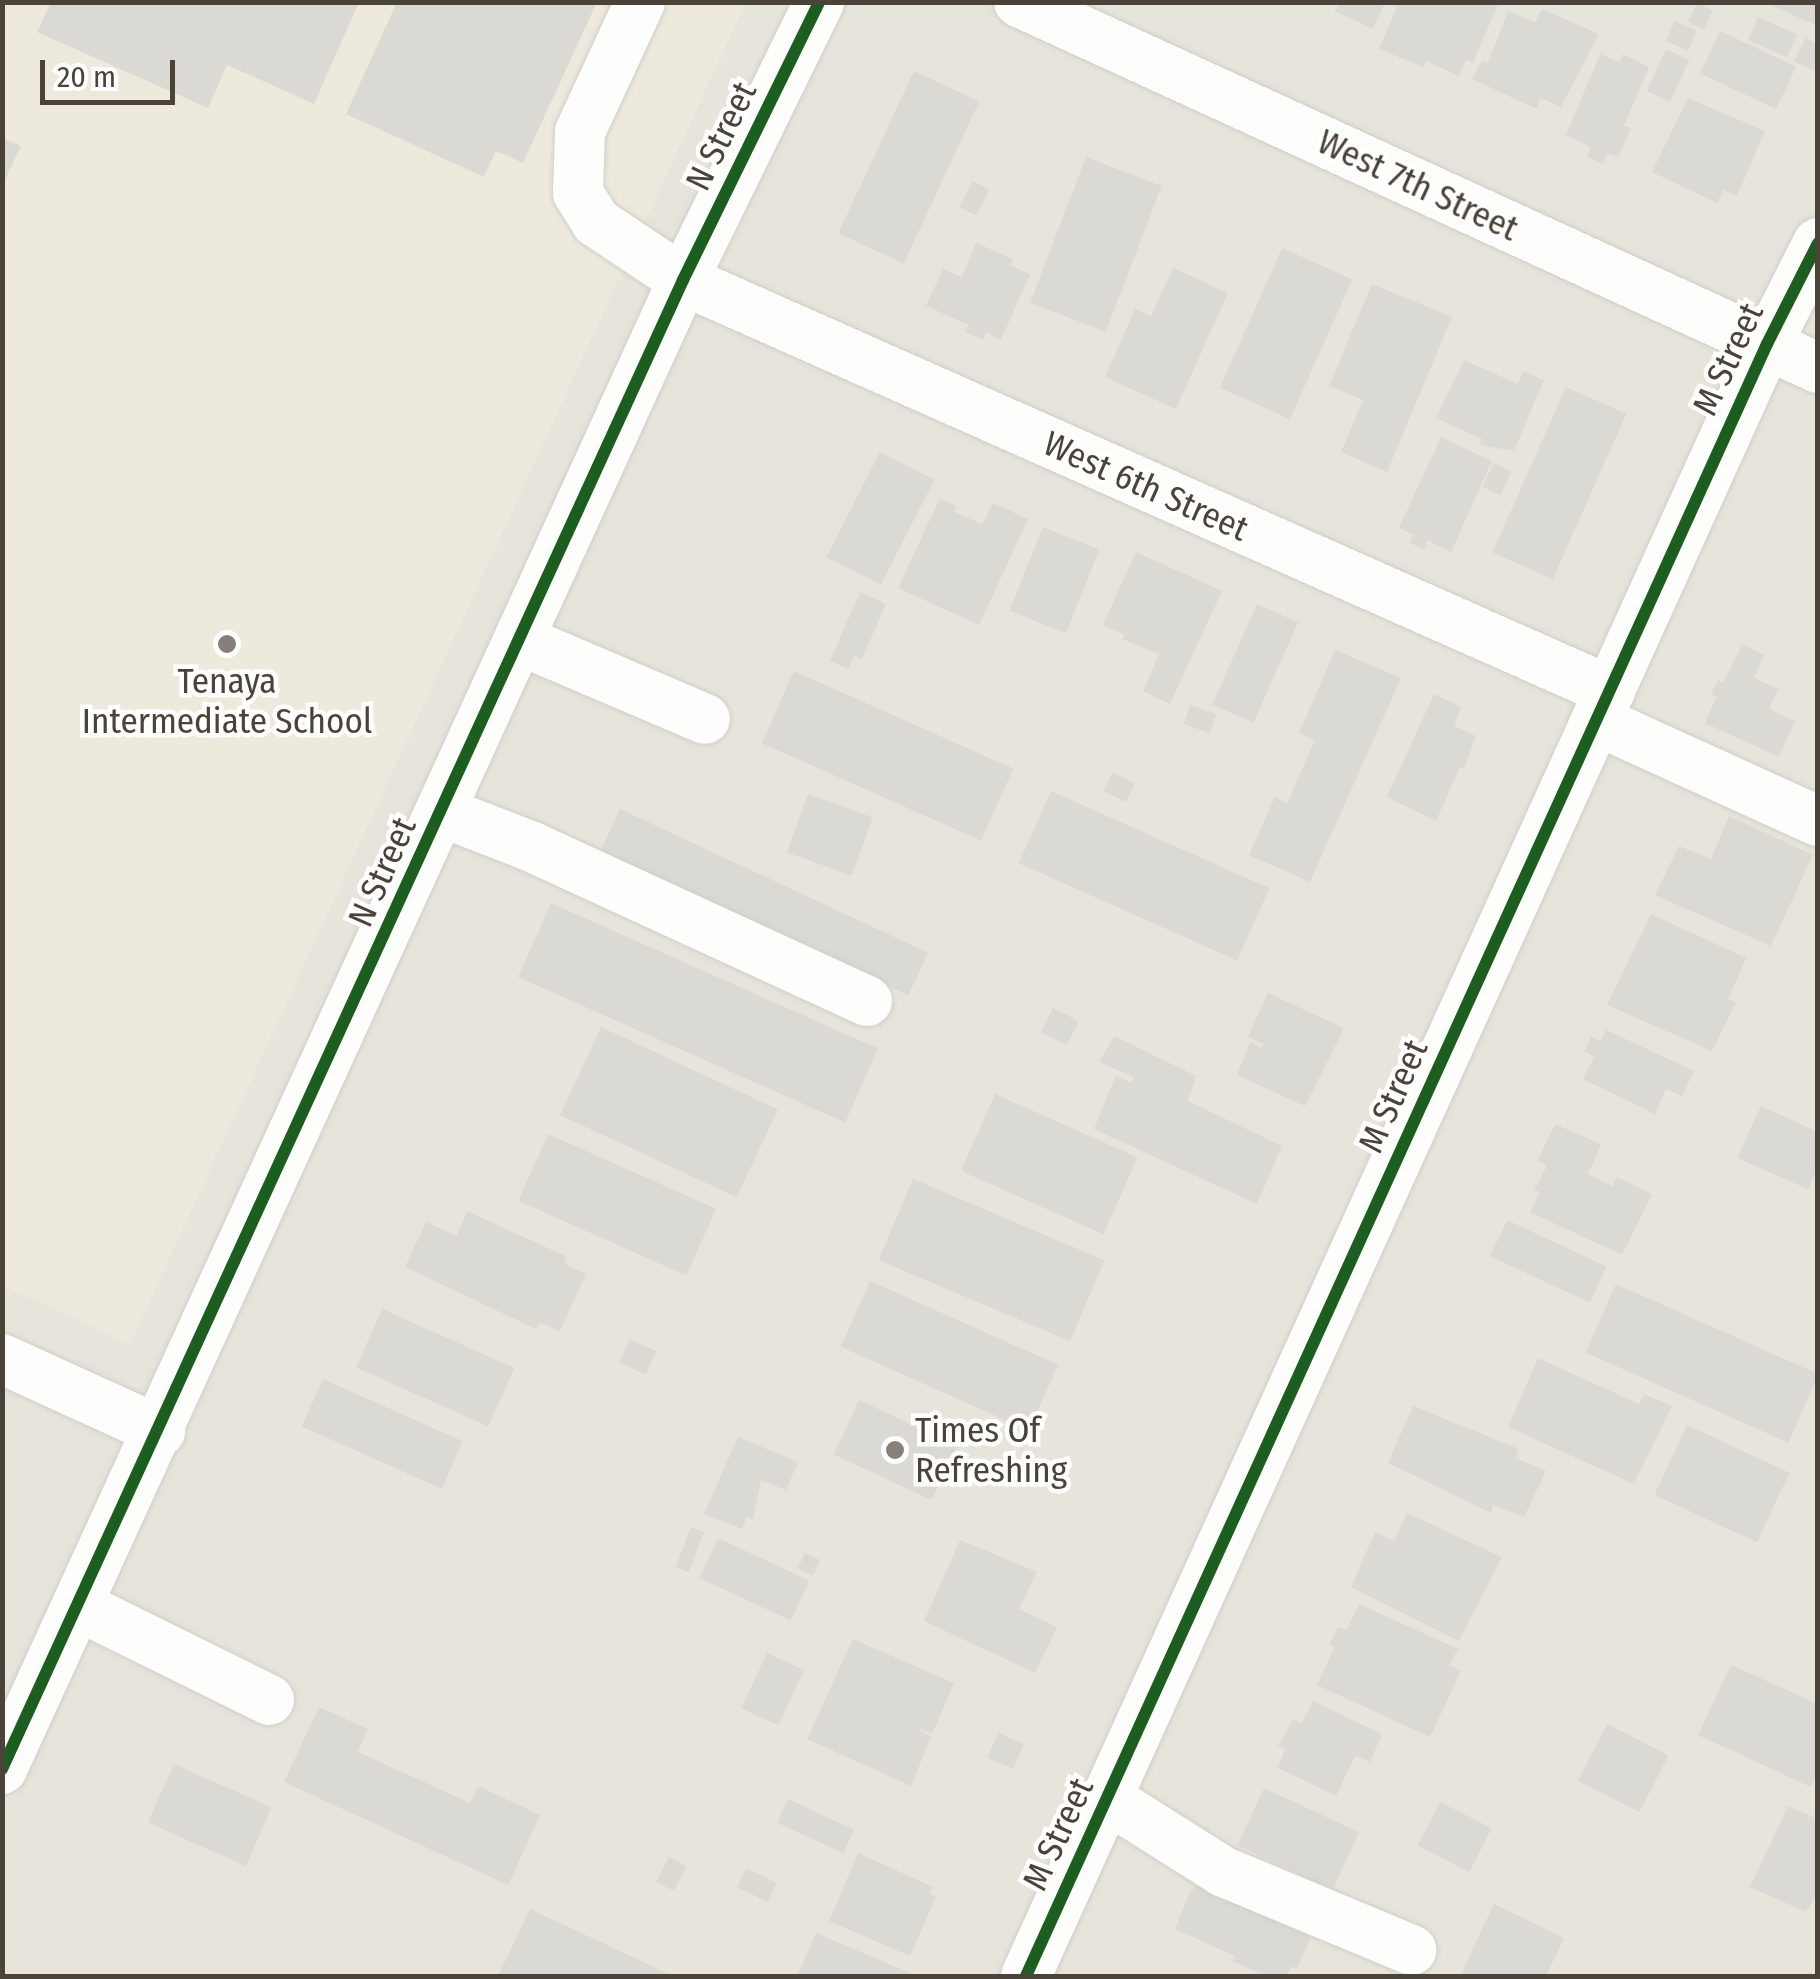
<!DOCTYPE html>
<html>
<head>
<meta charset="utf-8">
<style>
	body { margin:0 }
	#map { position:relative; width:1820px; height:1979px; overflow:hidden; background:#f3f2ee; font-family:"Fira Sans Condensed",sans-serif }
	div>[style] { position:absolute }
	.residential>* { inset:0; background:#e7e4db }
	.education>* { inset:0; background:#eee9dd }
	.building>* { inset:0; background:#dbd9d4; transform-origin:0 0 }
	.roads { filter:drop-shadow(0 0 2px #d0cec9) drop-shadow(0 0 2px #d0cec9) }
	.minor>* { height:50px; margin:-25px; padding:0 25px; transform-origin:25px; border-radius:25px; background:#fdfdfc }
	.cycleway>* { height:12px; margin:-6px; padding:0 6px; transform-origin:6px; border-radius:6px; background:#1b5e20 }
	.dots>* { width:28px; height:28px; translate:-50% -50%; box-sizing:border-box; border:5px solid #fff; border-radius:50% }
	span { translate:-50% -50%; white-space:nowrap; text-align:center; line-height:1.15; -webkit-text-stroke:9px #fff; paint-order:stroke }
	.street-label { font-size:35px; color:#4b4338 }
	.poi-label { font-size:35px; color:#4b4338 }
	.left { translate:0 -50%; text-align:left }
	.frame { position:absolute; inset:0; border:5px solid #4b4338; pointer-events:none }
	.scale { position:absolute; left:40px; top:60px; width:135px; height:45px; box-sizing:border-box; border:5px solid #4b4338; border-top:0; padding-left:12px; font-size:30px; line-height:35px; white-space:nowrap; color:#4b4338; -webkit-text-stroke:8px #fff; paint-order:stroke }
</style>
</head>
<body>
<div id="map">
	<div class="residential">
		<i style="clip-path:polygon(745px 3px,1817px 3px,1817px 1976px,3px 1976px,3px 1285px,130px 1343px)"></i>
	</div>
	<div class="education">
		<i style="clip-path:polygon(3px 3px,745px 3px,130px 1344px,3px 1285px)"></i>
	</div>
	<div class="building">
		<i style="clip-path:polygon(51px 2px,359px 2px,314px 104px,227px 65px,208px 108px,37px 32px)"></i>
		<i style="clip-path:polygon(397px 2px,597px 2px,523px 163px,496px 151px,484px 177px,346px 114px)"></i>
		<i style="clip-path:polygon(1340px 2px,1385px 2px,1373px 29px,1335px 11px)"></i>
		<i style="clip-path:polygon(1399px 2px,1499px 2px,1473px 63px,1466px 60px,1459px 76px,1426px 61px,1423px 67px,1379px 49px)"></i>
		<i style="clip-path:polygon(1764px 2px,1818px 2px,1818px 26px)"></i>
		<i style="left:1697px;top:3px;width:17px;height:21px;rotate:25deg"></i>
		<i style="clip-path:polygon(1542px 9px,1599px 34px,1561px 107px,1541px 98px,1537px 109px,1472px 79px,1482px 60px,1488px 63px,1508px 11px,1535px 22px)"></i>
		<i style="left:1758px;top:17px;width:43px;height:25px;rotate:24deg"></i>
		<i style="left:1675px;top:21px;width:24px;height:22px;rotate:24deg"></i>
		<i style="left:1720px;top:31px;width:84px;height:47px;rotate:25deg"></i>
		<i style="clip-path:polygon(1805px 38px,1818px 44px,1816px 71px,1794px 62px)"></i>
		<i style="left:1666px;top:49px;width:26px;height:46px;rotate:25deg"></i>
		<i style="clip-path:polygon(1600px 54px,1619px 62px,1623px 54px,1649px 67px,1624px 126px,1631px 128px,1618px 157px,1608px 154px,1603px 164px,1587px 156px,1591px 147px,1566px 135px)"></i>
		<i style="left:914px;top:71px;width:72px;height:179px;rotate:25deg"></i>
		<i style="clip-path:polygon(1688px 98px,1765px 131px,1737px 196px,1723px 190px,1717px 203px,1652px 172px)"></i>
		<i style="clip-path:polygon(2px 138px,21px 146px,2px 186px)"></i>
		<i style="left:1086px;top:157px;width:81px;height:156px;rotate:21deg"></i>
		<i style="left:973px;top:181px;width:19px;height:29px;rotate:28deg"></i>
		<i style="clip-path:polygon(976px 243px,1013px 259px,1010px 265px,1030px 274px,1001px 340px,986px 332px,983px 340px,965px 332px,969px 325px,926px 306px,943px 269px,962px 277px)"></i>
		<i style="left:1282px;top:248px;width:77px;height:153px;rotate:24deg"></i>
		<i style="clip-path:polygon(1173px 268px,1228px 293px,1176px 409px,1105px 377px,1135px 309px,1151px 316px)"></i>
		<i style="clip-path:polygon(1372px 284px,1452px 317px,1387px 472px,1341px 452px,1363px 400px,1329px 386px)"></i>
		<i style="clip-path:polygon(1464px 360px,1518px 384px,1523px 371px,1544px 380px,1514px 451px,1479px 445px,1482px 439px,1436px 418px)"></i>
		<i style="left:1566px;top:387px;width:66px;height:181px;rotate:24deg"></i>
		<i style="clip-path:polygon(1441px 437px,1492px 461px,1451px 552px,1427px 540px,1424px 549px,1410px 543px,1413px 535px,1399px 528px)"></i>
		<i style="left:880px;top:452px;width:61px;height:118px;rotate:27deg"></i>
		<i style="left:1494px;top:463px;width:20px;height:26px;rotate:27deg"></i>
		<i style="clip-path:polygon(940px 498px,957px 506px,954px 512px,982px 524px,993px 503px,1028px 519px,979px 625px,898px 588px)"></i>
		<i style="left:1043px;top:527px;width:61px;height:90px;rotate:22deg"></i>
		<i style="clip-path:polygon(1136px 552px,1222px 591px,1170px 704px,1143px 691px,1159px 654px,1122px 639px,1125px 635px,1103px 625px)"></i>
		<i style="clip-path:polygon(860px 592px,886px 604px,862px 659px,854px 655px,848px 669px,830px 661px)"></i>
		<i style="left:1257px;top:604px;width:45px;height:110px;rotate:24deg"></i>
		<i style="clip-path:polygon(1742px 644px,1764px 655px,1754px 678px,1778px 689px,1769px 709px,1795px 721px,1779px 757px,1705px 723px,1717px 696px,1711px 695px,1718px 680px,1723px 683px)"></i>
		<i style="clip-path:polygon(1335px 650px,1401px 678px,1310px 882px,1249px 855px,1275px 797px,1287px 803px,1315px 740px,1299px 733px)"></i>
		<i style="left:794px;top:671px;width:240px;height:79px;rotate:24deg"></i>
		<i style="clip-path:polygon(1434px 694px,1461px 707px,1454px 726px,1476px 736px,1464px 769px,1460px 767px,1436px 821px,1387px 797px)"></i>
		<i style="left:1190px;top:705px;width:28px;height:20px;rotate:19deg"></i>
		<i style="left:1113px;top:772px;width:25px;height:21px;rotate:27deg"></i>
		<i style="left:1051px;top:791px;width:239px;height:79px;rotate:24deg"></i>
		<i style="left:808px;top:794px;width:69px;height:62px;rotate:20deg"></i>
		<i style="left:620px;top:809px;width:340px;height:47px;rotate:25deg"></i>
		<i style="clip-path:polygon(1729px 816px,1813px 855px,1771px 946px,1655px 895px,1679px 846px,1711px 859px)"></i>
		<i style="left:551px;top:903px;width:358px;height:81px;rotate:24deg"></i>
		<i style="clip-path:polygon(1651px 914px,1746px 958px,1728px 999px,1736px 1002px,1712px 1051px,1607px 1005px)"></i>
		<i style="clip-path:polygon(1268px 993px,1344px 1028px,1305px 1106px,1237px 1075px,1250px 1042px,1261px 1048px,1264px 1044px,1248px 1037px)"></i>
		<i style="left:1053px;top:1008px;width:29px;height:27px;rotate:27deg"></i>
		<i style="left:601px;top:1027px;width:195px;height:97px;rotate:25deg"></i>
		<i style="clip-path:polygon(1606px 1030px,1694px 1071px,1682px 1096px,1666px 1089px,1655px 1114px,1583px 1079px,1594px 1057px,1584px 1051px,1591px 1037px,1600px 1041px)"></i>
		<i style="clip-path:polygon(1114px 1036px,1196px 1076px,1188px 1101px,1282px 1146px,1257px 1204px,1094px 1129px,1116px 1075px,1131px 1083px,1134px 1077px,1099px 1062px)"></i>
		<i style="left:995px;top:1094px;width:156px;height:84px;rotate:24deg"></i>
		<i style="clip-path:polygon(1761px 1106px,1818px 1132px,1818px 1167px,1808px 1189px,1737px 1158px)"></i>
		<i style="clip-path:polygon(1555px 1124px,1601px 1144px,1588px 1174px,1613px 1186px,1617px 1177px,1652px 1194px,1622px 1255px,1530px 1212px,1540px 1192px,1534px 1190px,1547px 1166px,1537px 1161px)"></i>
		<i style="left:548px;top:1134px;width:184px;height:73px;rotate:24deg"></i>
		<i style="left:913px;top:1179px;width:208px;height:88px;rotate:23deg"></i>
		<i style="clip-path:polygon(467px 1211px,567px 1257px,565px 1264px,586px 1274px,560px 1331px,539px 1322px,536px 1329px,405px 1267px,426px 1222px,457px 1236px)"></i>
		<i style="left:1507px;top:1220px;width:110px;height:40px;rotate:25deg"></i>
		<i style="left:870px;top:1281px;width:206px;height:72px;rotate:24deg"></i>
		<i style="left:1616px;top:1284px;width:222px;height:75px;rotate:24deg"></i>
		<i style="left:382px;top:1309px;width:145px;height:64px;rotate:24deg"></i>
		<i style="left:630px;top:1339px;width:29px;height:26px;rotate:25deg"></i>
		<i style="clip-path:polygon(1538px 1358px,1639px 1404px,1644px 1394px,1672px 1406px,1634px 1484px,1508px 1427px)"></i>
		<i style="left:323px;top:1379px;width:153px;height:52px;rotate:24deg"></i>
		<i style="left:859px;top:1400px;width:108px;height:60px;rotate:25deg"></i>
		<i style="clip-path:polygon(1413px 1406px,1519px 1449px,1516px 1458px,1546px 1471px,1524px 1517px,1493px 1505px,1491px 1513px,1388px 1463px)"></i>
		<i style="left:1687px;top:1425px;width:113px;height:77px;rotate:25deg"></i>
		<i style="clip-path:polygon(738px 1437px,798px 1462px,786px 1490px,761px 1480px,753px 1520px,747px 1517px,742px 1529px,704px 1514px)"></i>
		<i style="clip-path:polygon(1407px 1513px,1502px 1557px,1459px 1641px,1351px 1587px,1375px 1532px,1394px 1541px)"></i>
		<i style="left:691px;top:1527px;width:14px;height:43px;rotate:21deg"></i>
		<i style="left:718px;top:1538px;width:101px;height:44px;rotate:25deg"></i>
		<i style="clip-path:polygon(960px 1540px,1037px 1572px,1019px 1609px,1057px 1627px,1035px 1673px,924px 1621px)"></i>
		<i style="left:805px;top:1553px;width:17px;height:17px;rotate:25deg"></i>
		<i style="clip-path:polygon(1359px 1604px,1458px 1649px,1449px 1665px,1461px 1671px,1430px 1737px,1317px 1685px,1335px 1647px,1329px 1645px,1338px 1627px,1347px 1630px)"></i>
		<i style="clip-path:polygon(853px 1639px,954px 1683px,932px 1734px,913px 1725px,931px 1737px,911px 1786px,807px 1739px)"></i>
		<i style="left:767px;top:1653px;width:41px;height:61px;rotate:25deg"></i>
		<i style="clip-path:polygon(1731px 1665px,1818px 1704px,1818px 1773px,1811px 1787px,1698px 1735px)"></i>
		<i style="clip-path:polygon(1313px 1701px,1382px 1734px,1370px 1762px,1355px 1756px,1336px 1796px,1278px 1768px,1285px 1749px,1278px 1746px,1293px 1719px,1301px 1724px)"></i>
		<i style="clip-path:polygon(319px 1707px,368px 1729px,358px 1752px,470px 1803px,478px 1786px,540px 1815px,508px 1885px,284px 1782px)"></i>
		<i style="left:1607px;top:1724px;width:69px;height:64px;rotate:27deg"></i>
		<i style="left:998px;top:1733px;width:28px;height:27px;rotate:23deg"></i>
		<i style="left:174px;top:1764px;width:107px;height:64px;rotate:24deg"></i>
		<i style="left:1264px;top:1788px;width:105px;height:63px;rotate:25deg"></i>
		<i style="left:788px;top:1799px;width:73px;height:26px;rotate:25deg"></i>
		<i style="left:1440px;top:1802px;width:58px;height:49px;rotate:27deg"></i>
		<i style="clip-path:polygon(1788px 1806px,1818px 1819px,1818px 1893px,1806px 1912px,1750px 1887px)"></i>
		<i style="clip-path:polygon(858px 1853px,933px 1887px,929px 1894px,936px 1897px,910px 1956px,829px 1921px)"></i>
		<i style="left:669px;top:1857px;width:20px;height:28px;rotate:27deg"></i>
		<i style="left:746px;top:1868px;width:34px;height:21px;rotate:26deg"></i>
		<i style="clip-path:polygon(1202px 1878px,1291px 1920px,1288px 1927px,1311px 1937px,1297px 1968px,1291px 1967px,1287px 1976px,1265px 1976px,1232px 1961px,1235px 1956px,1175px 1929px,1189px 1894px)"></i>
		<i style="clip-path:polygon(1494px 1904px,1564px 1938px,1546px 1976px,1460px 1976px)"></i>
		<i style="clip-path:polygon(530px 1909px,673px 1976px,498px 1976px)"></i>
		<i style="clip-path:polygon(816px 1933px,917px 1976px,797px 1976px)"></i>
	</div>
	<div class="roads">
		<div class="minor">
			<i style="left:640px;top:2px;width:143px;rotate:114.8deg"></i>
			<i style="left:580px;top:132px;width:61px;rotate:91.9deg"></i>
			<i style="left:578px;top:193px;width:34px;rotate:58deg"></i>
			<i style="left:596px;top:222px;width:105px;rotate:33.7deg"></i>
			<i style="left:683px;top:280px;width:1014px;rotate:23.91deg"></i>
			<i style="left:1019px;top:2px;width:879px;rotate:24.61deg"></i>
			<i style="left:520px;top:640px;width:201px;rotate:23.1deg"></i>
			<i style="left:1596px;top:720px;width:244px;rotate:24.5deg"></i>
			<i style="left:442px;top:812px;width:94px;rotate:21.1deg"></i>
			<i style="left:530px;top:846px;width:371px;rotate:24.7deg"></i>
			<i style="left:2px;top:1359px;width:174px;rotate:24.5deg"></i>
			<i style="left:79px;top:1606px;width:212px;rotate:26.3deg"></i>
			<i style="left:2px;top:1769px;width:1637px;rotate:-65.42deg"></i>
			<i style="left:683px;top:280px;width:309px;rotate:-63.9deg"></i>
			<i style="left:1108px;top:1799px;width:137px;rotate:32.2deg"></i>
			<i style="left:1224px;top:1872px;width:203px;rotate:22.6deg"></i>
			<i style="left:1026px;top:1976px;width:1792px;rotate:-65.58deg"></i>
			<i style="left:1767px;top:344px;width:113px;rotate:-63.2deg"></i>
		</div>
	</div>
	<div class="cycleway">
		<i style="left:2px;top:1769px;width:1637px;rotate:-65.42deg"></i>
		<i style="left:683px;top:280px;width:309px;rotate:-63.9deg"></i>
		<i style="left:1026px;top:1976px;width:1792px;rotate:-65.58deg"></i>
		<i style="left:1767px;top:344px;width:113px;rotate:-63.2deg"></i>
	</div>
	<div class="dots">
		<i style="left:227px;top:644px;background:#868078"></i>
		<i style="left:895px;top:1450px;background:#868078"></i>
	</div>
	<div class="street-label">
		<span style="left:721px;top:136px;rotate:-64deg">N Street</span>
		<span style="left:1418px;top:185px;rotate:25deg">West 7th Street</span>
		<span style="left:1728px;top:359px;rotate:-65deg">M Street</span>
		<span style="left:1146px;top:486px;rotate:24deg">West 6th Street</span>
		<span style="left:382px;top:872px;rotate:-66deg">N Street</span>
		<span style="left:1393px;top:1096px;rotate:-66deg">M Street</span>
		<span style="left:1058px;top:1834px;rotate:-65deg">M Street</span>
	</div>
	<div class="poi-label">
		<span style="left:227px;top:701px">Tenaya<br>Intermediate School</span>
		<span class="left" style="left:915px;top:1450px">Times Of<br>Refreshing</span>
	</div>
	<div class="frame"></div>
	<div class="scale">20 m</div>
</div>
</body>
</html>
